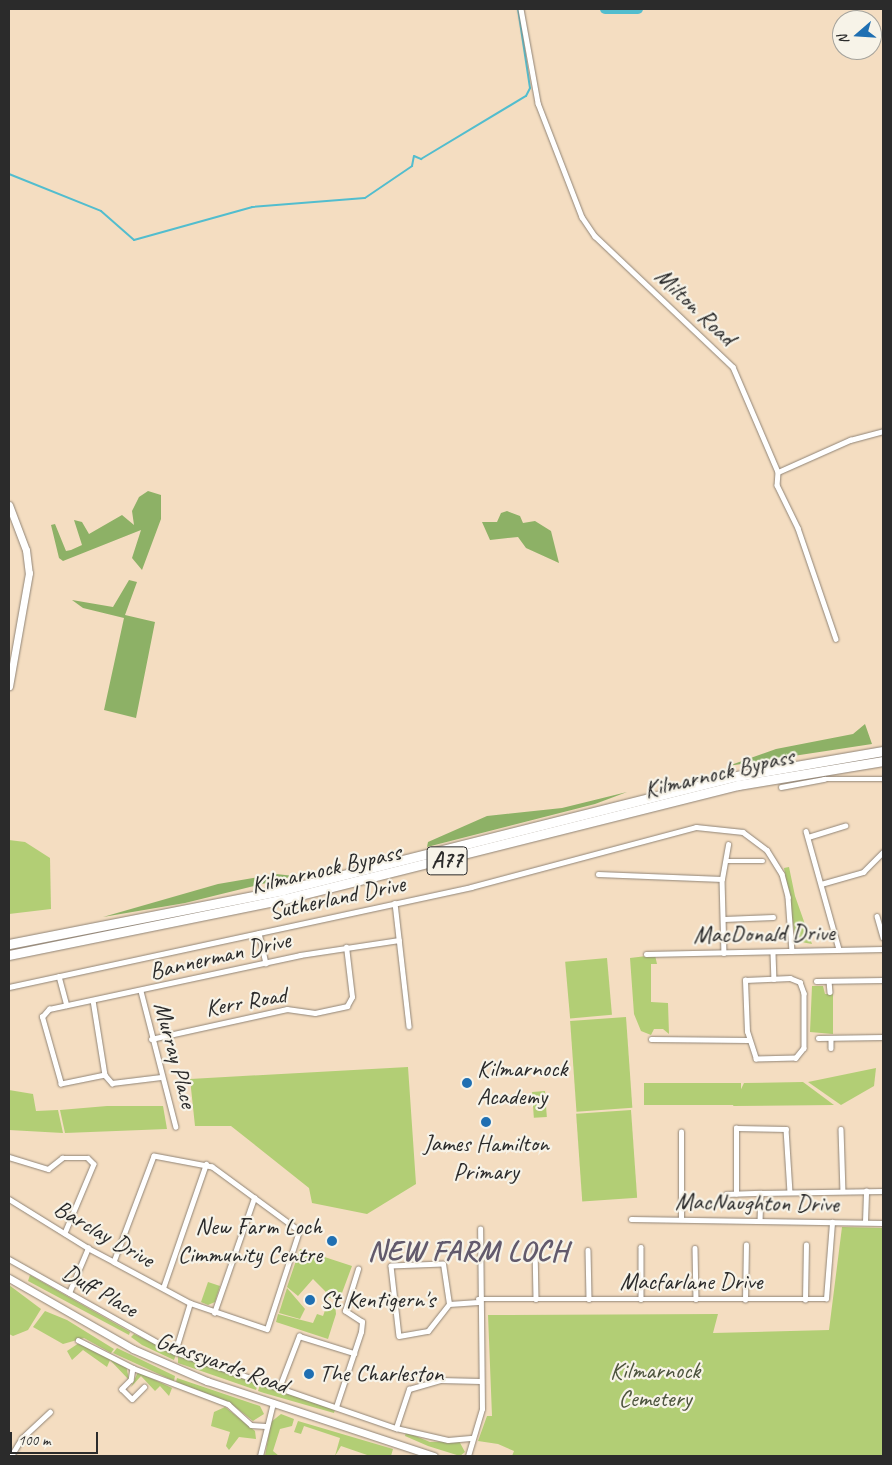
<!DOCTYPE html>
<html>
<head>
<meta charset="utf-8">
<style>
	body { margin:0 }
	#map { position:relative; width:892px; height:1465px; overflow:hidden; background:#f4ddc1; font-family:Caveat,sans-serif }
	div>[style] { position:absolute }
	.green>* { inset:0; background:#b2ce75; transform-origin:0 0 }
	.forest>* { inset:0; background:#8db166 }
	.stream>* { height:2px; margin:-1px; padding:0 1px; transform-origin:1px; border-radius:1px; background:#52bdce }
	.river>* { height:10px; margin:-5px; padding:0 5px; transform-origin:5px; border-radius:5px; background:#52bdce }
	.roads { filter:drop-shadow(0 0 1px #908476) drop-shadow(0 0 1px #908476) }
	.street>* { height:4.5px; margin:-2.25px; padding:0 2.25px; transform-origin:2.25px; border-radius:2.25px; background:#fff }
	.secondary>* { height:7px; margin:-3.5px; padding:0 3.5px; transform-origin:3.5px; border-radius:3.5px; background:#fff }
	.highway>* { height:9px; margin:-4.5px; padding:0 4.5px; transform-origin:4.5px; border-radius:4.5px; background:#fff }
	.dots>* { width:14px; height:14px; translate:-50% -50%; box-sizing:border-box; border:2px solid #f7f3e8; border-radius:50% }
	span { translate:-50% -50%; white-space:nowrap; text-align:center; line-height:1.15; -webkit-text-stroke:4.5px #f7f3e8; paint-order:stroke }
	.shield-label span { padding:1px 4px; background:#f7f3e8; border:1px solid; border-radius:4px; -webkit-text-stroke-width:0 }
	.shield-label { font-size:22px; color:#2b2b2b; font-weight:700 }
	.street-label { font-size:24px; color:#2b2b2b }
	.poi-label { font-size:24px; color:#2b2b2b }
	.left { translate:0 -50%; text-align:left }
	.right { translate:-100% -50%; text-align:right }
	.park-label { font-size:24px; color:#4d543e }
	.district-label { font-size:29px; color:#625a6c; font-weight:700; letter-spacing:1px }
	.frame { position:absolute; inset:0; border:10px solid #2b2b2b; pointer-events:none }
	.north { position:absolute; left:832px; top:10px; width:50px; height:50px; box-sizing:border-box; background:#f7f3e8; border:1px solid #a5a39c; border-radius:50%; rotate:251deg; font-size:14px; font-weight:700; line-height:20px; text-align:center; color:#2b2b2b }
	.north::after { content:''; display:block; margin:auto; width:18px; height:22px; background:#1f6fb2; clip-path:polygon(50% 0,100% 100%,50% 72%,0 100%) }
	.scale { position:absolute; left:10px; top:1432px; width:88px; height:22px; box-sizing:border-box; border:2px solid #2b2b2b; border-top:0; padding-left:6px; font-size:15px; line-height:18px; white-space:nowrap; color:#2b2b2b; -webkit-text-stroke:4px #f7f3e8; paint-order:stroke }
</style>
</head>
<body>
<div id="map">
	<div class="green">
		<i style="clip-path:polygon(9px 840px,25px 842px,50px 858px,51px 909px,9px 914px)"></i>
		<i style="clip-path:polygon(789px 867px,795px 896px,812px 944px,796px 941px,784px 868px)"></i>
		<i style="clip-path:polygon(655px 955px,657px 964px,651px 964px,651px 1002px,668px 1003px,669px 1034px,663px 1029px,654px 1029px,651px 1035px,641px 1031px,634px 1014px,630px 958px)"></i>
		<i style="left:607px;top:958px;width:57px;height:42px;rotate:85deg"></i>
		<i style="clip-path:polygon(812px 986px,823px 986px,825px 994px,833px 994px,833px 1034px,810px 1032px)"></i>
		<i style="left:626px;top:1017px;width:91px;height:56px;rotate:86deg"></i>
		<i style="clip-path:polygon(408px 1067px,416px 1184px,367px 1214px,312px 1203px,309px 1188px,231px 1126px,195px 1126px,190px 1079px)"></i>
		<i style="clip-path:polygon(876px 1068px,874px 1086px,841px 1105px,808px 1082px)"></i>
		<i style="clip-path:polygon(803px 1082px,834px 1105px,733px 1106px,744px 1083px)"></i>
		<i style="left:644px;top:1083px;width:97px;height:22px"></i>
		<i style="clip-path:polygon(9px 1090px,33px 1094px,36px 1111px,58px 1110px,63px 1133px,9px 1130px)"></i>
		<i style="left:545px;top:1091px;width:26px;height:13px;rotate:86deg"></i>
		<i style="clip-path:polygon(107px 1106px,163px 1106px,167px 1129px,65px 1133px,60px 1110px)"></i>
		<i style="left:631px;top:1110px;width:88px;height:55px;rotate:86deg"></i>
		<i style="clip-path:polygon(842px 1227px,883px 1228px,883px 1456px,512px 1456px,514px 1451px,498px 1444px,478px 1441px,487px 1416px,492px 1416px,488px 1315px,718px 1314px,713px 1333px,829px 1330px)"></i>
		<i style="clip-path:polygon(300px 1249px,352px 1266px,339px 1301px,324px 1296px,326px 1292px,313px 1279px,298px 1296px,287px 1287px)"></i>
		<i style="clip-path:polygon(30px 1275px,130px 1332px,129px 1335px,28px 1281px)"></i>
		<i style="clip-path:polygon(208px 1282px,220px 1286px,215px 1302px,208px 1305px,201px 1302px)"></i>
		<i style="clip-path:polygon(9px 1285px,41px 1309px,28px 1330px,13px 1336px,9px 1334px)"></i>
		<i style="clip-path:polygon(287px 1288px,305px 1309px,300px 1319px,279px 1313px)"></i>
		<i style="clip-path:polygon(328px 1302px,335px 1304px,336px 1314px,328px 1339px,276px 1322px,278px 1314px,313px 1323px,317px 1314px,323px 1316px)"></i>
		<i style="clip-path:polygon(45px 1311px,67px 1320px,114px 1349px,111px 1353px,84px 1338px,63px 1344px,33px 1327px)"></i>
		<i style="clip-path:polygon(134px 1334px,176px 1354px,174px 1360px,142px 1345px,131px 1337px)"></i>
		<i style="clip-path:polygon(79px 1343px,126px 1365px,129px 1380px,110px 1360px,107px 1367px,83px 1350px,72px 1360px,67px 1351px)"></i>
		<i style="clip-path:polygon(117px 1348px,175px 1376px,174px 1381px,113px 1353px)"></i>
		<i style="clip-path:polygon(178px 1355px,258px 1384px,256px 1390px,178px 1363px)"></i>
		<i style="clip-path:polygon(138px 1372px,172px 1388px,169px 1396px,160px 1386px,155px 1391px,141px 1376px,131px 1387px)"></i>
		<i style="clip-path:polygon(177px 1378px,260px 1406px,264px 1414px,253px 1421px,229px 1402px,176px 1382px)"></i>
		<i style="clip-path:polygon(260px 1385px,335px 1409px,334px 1413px,264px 1393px,258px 1391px)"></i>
		<i style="clip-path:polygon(225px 1407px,255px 1431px,256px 1439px,239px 1437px,229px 1450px,226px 1446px,230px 1432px,211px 1426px,214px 1412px)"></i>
		<i style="clip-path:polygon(281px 1414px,294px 1419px,292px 1426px,280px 1429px,273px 1451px,279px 1456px,265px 1456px,271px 1422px)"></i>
		<i style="clip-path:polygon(298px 1421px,393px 1449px,391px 1456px,370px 1456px,341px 1446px,335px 1456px,340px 1438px,304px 1426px,301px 1434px,294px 1432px)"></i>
		<i style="clip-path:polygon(406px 1432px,430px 1442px,459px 1441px,465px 1452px,460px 1456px,428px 1446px,405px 1436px)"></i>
	</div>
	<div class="forest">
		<i style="clip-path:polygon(148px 491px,161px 495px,161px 519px,142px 570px,132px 558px,141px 530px,63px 561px,59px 558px,51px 525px,55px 524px,66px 551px,71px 550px,82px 545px,74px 520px,82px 522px,89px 534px,122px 515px,134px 525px,132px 511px,139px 497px)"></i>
		<i style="clip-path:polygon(507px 511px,520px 516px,523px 523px,535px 521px,551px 531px,559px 563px,526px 548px,518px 537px,490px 540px,482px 522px,497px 522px,501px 513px)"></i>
		<i style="clip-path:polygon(129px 580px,137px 582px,125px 615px,155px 622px,136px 718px,104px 710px,124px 618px,83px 608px,72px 600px,113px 607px)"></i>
		<i style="clip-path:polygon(865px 724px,872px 744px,728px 766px,776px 749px,853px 734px)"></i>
		<i style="clip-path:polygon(627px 792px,595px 804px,427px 847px,428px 842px,487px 816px,562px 808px)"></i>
		<i style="clip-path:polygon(276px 874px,294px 876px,185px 903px,103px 917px,218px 884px)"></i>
	</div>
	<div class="stream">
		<i style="left:9px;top:174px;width:99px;rotate:21.9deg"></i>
		<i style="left:101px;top:211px;width:44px;rotate:41.3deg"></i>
		<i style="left:134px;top:240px;width:123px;rotate:-15.6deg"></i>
		<i style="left:252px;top:207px;width:113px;rotate:-4.6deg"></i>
		<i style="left:365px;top:198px;width:57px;rotate:-34.2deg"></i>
		<i style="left:412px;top:166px;width:10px;rotate:-79deg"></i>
		<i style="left:414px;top:156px;width:8px;rotate:23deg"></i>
		<i style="left:421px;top:159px;width:122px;rotate:-31deg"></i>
		<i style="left:526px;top:96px;width:9px;rotate:-63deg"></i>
		<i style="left:530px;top:88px;width:80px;rotate:-98.6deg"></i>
	</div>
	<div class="river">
		<i style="left:605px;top:9px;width:33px"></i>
	</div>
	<div class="roads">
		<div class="street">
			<i style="left:521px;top:9px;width:96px;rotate:79.7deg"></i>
			<i style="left:538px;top:103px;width:122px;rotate:68.9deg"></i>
			<i style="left:582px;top:217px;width:23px;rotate:56deg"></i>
			<i style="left:595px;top:236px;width:190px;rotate:43.5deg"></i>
			<i style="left:733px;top:367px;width:114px;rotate:66.8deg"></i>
			<i style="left:778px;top:472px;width:13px;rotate:94deg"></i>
			<i style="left:777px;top:485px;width:48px;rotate:64deg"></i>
			<i style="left:798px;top:528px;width:117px;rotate:71.1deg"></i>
			<i style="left:778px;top:472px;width:79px;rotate:-24deg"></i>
			<i style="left:850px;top:440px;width:34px;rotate:-15deg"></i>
			<i style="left:781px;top:787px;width:44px;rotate:-10.5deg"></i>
			<i style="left:824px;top:779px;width:59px"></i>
			<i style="left:806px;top:831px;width:123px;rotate:74.4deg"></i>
			<i style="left:808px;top:837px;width:39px;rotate:-17deg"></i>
			<i style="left:727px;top:861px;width:36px"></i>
			<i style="left:598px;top:874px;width:124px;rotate:2.3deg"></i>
			<i style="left:722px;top:879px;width:74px;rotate:88.5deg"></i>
			<i style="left:722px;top:879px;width:35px;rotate:-80deg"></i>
			<i style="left:821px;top:884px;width:44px;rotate:-15.9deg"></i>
			<i style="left:863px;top:872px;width:28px;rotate:-45deg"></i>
			<i style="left:395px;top:903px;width:124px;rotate:83.5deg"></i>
			<i style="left:877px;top:916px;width:22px;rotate:74deg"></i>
			<i style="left:724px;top:919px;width:49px;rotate:-2.3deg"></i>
			<i style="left:259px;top:933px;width:31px;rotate:77deg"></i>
			<i style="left:773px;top:953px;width:26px;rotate:88deg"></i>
			<i style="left:646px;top:954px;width:237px;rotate:-1.2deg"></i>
			<i style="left:59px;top:976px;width:30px;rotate:75deg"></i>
			<i style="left:790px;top:978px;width:11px;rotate:22deg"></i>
			<i style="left:800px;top:982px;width:12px;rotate:70deg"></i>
			<i style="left:804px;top:993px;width:55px;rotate:90deg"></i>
			<i style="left:804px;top:1048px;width:13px;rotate:129deg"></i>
			<i style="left:796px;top:1058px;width:40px;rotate:178.6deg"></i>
			<i style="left:756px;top:1059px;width:28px;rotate:-108deg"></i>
			<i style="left:747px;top:1032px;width:52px;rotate:-92.2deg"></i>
			<i style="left:745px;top:980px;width:45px;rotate:-2.5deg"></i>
			<i style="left:816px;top:981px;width:67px;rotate:-0.9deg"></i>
			<i style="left:829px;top:981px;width:11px;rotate:85deg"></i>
			<i style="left:9px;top:987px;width:473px;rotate:-12.2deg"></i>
			<i style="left:471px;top:887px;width:233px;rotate:-14.9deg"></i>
			<i style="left:696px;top:827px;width:47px;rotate:6.1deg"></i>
			<i style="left:743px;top:832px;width:30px;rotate:37deg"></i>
			<i style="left:767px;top:850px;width:28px;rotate:58deg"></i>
			<i style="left:782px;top:874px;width:24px;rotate:75deg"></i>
			<i style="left:788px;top:897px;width:54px;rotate:85.8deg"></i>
			<i style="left:141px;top:991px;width:140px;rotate:75.6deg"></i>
			<i style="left:93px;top:1000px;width:76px;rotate:80.9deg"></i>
			<i style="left:105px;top:1075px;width:11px;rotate:49deg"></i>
			<i style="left:112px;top:1083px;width:49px;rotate:-7deg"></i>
			<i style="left:818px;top:1038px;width:65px;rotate:-0.9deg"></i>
			<i style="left:831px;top:1038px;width:10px;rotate:90deg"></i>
			<i style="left:151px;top:1039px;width:139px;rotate:-12.4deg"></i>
			<i style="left:287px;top:1009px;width:28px;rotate:8deg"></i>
			<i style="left:315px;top:1013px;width:33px;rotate:-12deg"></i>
			<i style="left:347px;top:1006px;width:10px;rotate:-61deg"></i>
			<i style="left:352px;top:997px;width:50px;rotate:-96.8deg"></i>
			<i style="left:651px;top:1039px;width:97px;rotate:0.6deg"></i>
			<i style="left:105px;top:1075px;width:45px;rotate:168.4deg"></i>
			<i style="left:61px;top:1084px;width:70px;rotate:-105.8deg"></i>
			<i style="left:42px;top:1017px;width:11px;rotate:-49deg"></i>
			<i style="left:49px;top:1009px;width:257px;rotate:-12.1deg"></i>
			<i style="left:300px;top:955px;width:100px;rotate:-8.6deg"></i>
			<i style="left:841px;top:1129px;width:62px;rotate:88.2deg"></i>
			<i style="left:9px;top:1157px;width:41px;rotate:17.1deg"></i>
			<i style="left:48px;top:1169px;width:18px;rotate:-38deg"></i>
			<i style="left:62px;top:1158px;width:26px"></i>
			<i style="left:88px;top:1158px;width:8px;rotate:45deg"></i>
			<i style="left:94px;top:1164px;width:75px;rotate:112.8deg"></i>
			<i style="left:761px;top:1193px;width:122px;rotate:-0.9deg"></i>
			<i style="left:726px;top:1194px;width:35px;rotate:-2deg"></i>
			<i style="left:761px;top:1193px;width:27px;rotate:92deg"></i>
			<i style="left:736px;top:1194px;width:66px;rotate:-90deg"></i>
			<i style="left:736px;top:1128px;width:50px;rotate:1.1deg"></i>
			<i style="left:786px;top:1129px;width:63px;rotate:86.4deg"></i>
			<i style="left:9px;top:1199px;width:93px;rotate:31.8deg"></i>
			<i style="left:88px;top:1248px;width:30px;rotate:28deg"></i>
			<i style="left:114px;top:1262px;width:86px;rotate:28.3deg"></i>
			<i style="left:190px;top:1303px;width:81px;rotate:18.7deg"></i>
			<i style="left:267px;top:1329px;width:103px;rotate:-71.9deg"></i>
			<i style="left:299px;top:1231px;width:108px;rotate:-143.7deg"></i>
			<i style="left:212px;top:1167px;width:59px;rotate:-169.3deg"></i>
			<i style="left:154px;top:1156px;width:113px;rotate:110.7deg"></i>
			<i style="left:681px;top:1218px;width:86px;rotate:-90deg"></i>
			<i style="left:631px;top:1219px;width:252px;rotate:0.9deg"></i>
			<i style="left:865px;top:1222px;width:31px;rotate:-88deg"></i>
			<i style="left:535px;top:1246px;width:53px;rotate:88.9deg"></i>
			<i style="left:641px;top:1247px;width:52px;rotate:90deg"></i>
			<i style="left:695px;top:1248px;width:51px;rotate:88.9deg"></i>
			<i style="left:588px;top:1250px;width:49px;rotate:88.8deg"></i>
			<i style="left:9px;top:1259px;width:190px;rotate:29.3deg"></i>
			<i style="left:175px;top:1352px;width:234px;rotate:19deg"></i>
			<i style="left:396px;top:1428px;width:53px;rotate:13deg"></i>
			<i style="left:448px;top:1440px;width:25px;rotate:-5deg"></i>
			<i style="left:163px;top:1288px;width:131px;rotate:-70.9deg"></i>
			<i style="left:69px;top:1293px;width:49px;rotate:-67.1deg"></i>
			<i style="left:478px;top:1299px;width:348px"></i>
			<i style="left:826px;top:1299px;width:77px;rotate:-85.5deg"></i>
			<i style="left:745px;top:1300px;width:55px;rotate:-89deg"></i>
			<i style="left:805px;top:1300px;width:55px;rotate:-89deg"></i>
			<i style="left:449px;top:1304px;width:40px;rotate:-98.5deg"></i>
			<i style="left:443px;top:1264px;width:52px;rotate:177.8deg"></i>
			<i style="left:391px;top:1266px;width:70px;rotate:83.5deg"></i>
			<i style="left:399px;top:1336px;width:29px;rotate:-10deg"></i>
			<i style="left:428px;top:1331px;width:34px;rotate:-52deg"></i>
			<i style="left:449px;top:1304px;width:29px;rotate:-4deg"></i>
			<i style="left:214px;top:1313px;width:122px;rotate:-70.8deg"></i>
			<i style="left:78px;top:1340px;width:62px;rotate:27deg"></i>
			<i style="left:133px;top:1368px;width:102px;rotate:20.8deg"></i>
			<i style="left:228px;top:1404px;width:31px;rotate:42deg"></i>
			<i style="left:251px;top:1425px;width:14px;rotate:4deg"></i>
			<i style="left:175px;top:1352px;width:51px;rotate:-73deg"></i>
			<i style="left:133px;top:1368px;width:12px;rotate:99deg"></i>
			<i style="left:131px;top:1380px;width:13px;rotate:135deg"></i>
			<i style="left:122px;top:1389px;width:14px;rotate:45deg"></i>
			<i style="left:132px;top:1399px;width:17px;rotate:-45deg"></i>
			<i style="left:279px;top:1388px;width:56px;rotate:-69deg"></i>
			<i style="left:299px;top:1336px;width:58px;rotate:17.2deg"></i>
			<i style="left:336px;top:1407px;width:79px;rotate:-71.6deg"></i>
			<i style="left:361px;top:1332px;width:10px;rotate:-84deg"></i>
			<i style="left:362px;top:1322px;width:20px;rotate:-147deg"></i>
			<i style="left:345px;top:1311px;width:44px;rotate:-72.8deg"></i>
			<i style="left:396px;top:1428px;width:41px;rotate:-71.6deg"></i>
			<i style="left:409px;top:1389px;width:32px;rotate:-16deg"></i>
			<i style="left:440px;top:1380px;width:40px;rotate:1.4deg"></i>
			<i style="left:11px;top:1456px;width:21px;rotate:-59deg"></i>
			<i style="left:22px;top:1438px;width:38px;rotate:-43deg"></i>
			<i style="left:260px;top:1456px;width:55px;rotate:-76.2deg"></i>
			<i style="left:468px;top:1456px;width:49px;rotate:-73.4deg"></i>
			<i style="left:482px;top:1409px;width:180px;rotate:-90.6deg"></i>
		</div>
		<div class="secondary">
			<i style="left:9px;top:505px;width:48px;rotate:69.3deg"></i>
			<i style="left:26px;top:550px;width:23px;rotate:83deg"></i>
			<i style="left:29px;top:573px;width:115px;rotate:100deg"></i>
			<i style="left:9px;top:1278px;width:143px;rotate:29.8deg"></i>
			<i style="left:133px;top:1349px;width:81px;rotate:23.4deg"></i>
			<i style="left:207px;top:1381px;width:239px;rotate:18.3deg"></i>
		</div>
		<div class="highway">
			<i style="left:9px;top:944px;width:279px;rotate:-11.1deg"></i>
			<i style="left:283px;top:890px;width:469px;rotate:-14.1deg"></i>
			<i style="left:738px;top:776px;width:147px;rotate:-9.8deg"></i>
			<i style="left:9px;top:955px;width:281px;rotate:-11.5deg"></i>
			<i style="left:284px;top:899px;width:468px;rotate:-14.1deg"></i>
			<i style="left:738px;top:785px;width:147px;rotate:-9.4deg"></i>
		</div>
	</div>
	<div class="dots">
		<i style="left:467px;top:1083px;background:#1f6fb2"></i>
		<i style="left:486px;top:1122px;background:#1f6fb2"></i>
		<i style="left:332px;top:1241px;background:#1f6fb2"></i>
		<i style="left:310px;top:1300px;background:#1f6fb2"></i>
		<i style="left:309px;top:1374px;background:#1f6fb2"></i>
	</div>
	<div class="shield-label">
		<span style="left:447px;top:861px">A77</span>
	</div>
	<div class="street-label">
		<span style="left:695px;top:307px;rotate:44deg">Milton Road</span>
		<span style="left:719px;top:773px;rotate:-13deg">Kilmarnock Bypass</span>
		<span style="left:326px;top:869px;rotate:-13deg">Kilmarnock Bypass</span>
		<span style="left:337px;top:898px;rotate:-12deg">Sutherland Drive</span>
		<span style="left:764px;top:934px;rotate:-1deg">MacDonald Drive</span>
		<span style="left:220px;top:956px;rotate:-13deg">Bannerman Drive</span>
		<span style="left:246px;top:1002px;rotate:-10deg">Kerr Road</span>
		<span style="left:175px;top:1055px;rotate:75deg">Murray Place</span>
		<span style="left:757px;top:1203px;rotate:1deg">MacNaughton Drive</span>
		<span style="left:104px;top:1234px;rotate:30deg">Barclay Drive</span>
		<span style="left:691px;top:1282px">Macfarlane Drive</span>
		<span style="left:100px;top:1291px;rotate:30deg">Duff Place</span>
		<span style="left:222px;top:1363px;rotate:20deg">Grassyards Road</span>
	</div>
	<div class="poi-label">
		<span class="left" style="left:477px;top:1083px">Kilmarnock<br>Academy</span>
		<span style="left:486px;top:1158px">James Hamilton<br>Primary</span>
		<span class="right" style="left:322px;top:1241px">New Farm Loch<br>Cimmunity Centre</span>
		<span class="left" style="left:320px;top:1300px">St Kentigern's</span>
		<span class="left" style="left:319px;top:1374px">The Charleston</span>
	</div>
	<div class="park-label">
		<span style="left:655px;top:1385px">Kilmarnock<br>Cemetery</span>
	</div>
	<div class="district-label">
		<span style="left:468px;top:1251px">NEW FARM LOCH</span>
	</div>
	<div class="frame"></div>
	<div class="north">N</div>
	<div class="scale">100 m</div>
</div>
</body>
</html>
